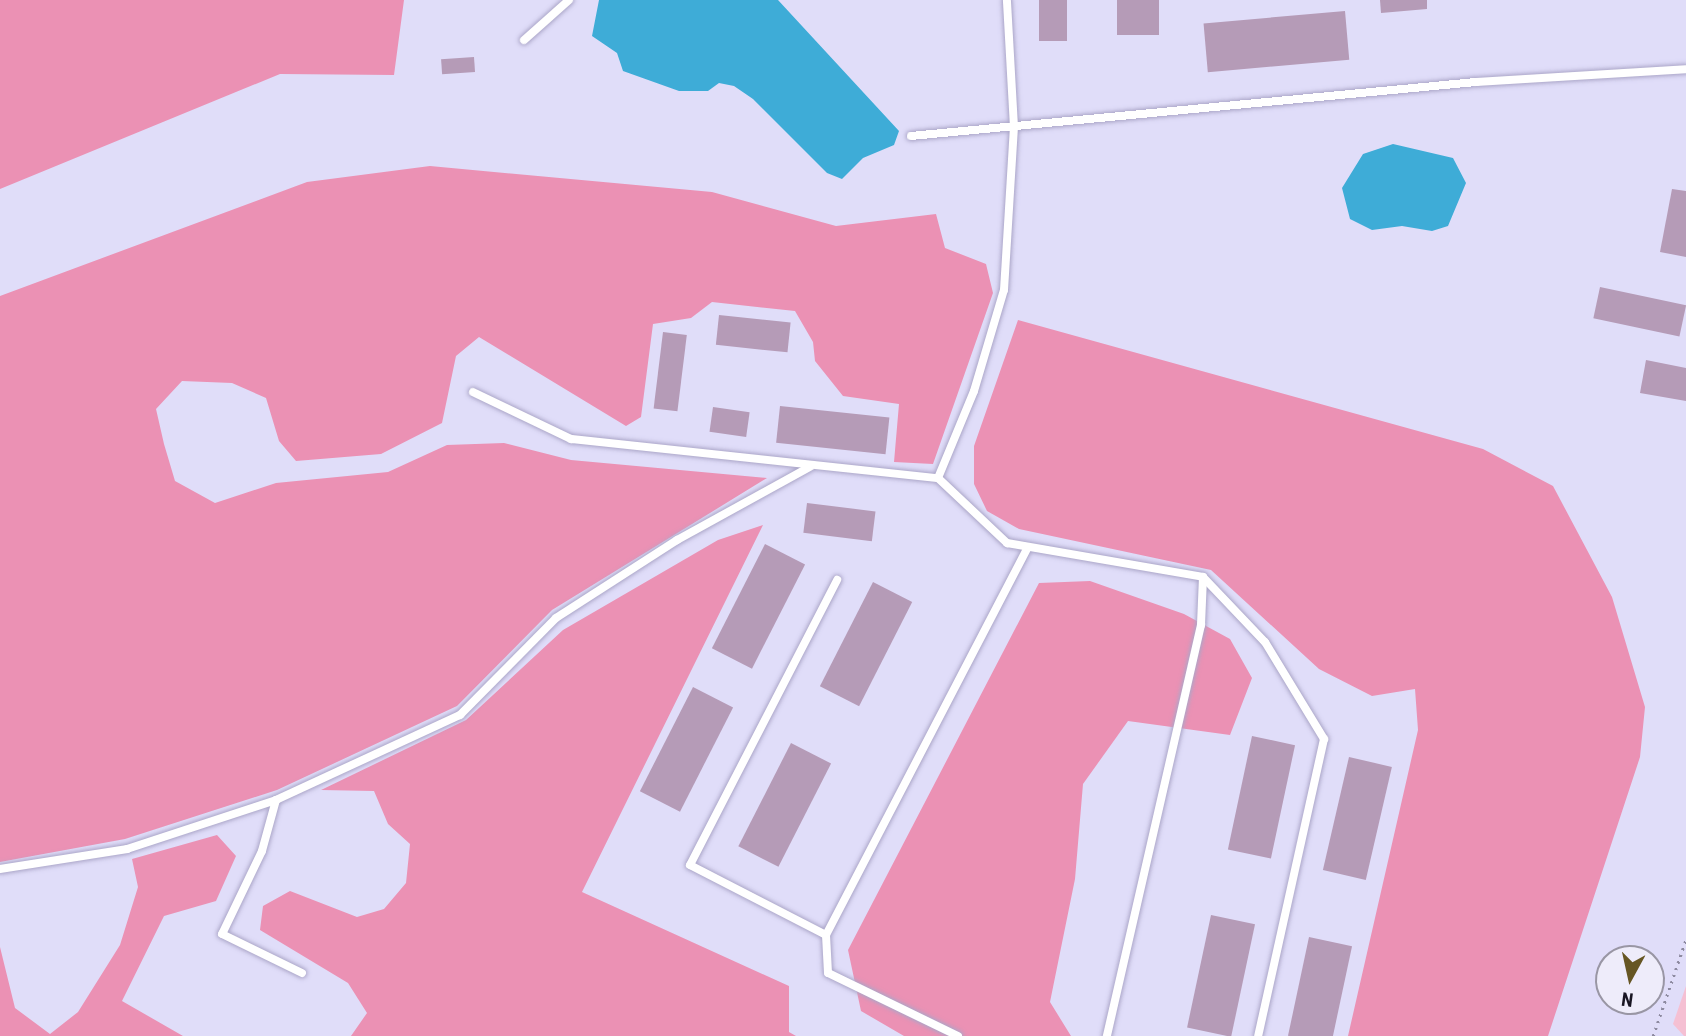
<!DOCTYPE html>
<html>
<head>
<meta charset="utf-8">
<style>
	body { margin:0 }
	#map { position:relative; width:1686px; height:1036px; overflow:hidden; background:#e0ddf9; font-family:"Roboto Condensed",sans-serif }
	div>[style] { position:absolute }
	.green>* { inset:0; background:#f5c0d3 }
	.forest>* { inset:0; background:#eb91b4 }
	.water>* { inset:0; background:#3eacd7 }
	.building>* { inset:0; background:#b59bb7; transform-origin:0 0 }
	.path>* { height:2.5px; margin-top:-1.25px; transform-origin:0; background:repeating-linear-gradient(90deg,#8d8aa0 0 2px,transparent 0 7px) }
	.roads { filter:drop-shadow(0 0 2px #aba6c8) drop-shadow(0 0 2px #aba6c8) }
	.lane>* { height:8px; margin:-4px; padding:0 4px; transform-origin:4px; border-radius:4px; background:#fff }
	span { translate:-50% -50%; white-space:nowrap; text-align:center; line-height:1.15; -webkit-text-stroke:7px #eeecfa; paint-order:stroke }
	.north { position:absolute; left:1595px; top:945px; width:70px; height:70px; box-sizing:border-box; background:#eeecfa; border:2px solid #9996a4; border-radius:50%; rotate:188deg; font-size:19px; font-weight:700; line-height:28px; text-align:center; color:#191623 }
	.north::after { content:''; display:block; margin:auto; width:24px; height:32px; background:#665623; clip-path:polygon(50% 0,100% 100%,50% 72%,0 100%) }
</style>
</head>
<body>
<div id="map">
	<div class="green">
		<i style="clip-path:polygon(1686px 986px,1686px 1036px,1684px 1036px,1673px 1024px)"></i>
	</div>
	<div class="forest">
		<i style="clip-path:polygon(0 0,404px 0,394px 75px,280px 74px,0 189px)"></i>
		<i style="clip-path:polygon(430px 166px,712px 192px,836px 226px,936px 214px,945px 248px,986px 264px,993px 293px,933px 464px,894px 462px,899px 404px,843px 396px,815px 361px,813px 342px,795px 311px,712px 302px,691px 318px,653px 324px,641px 417px,626px 426px,479px 337px,456px 356px,442px 423px,381px 454px,296px 461px,279px 441px,266px 398px,232px 383px,182px 381px,156px 409px,164px 444px,175px 481px,215px 503px,276px 483px,388px 472px,447px 445px,504px 443px,571px 460px,767px 478px,552px 610px,457px 706px,277px 790px,125px 839px,0 862px,0 296px,307px 182px)"></i>
		<i style="clip-path:polygon(1018px 320px,1483px 449px,1553px 486px,1612px 597px,1645px 707px,1640px 757px,1548px 1036px,1348px 1036px,1418px 730px,1415px 689px,1372px 696px,1319px 669px,1211px 570px,1019px 529px,987px 511px,974px 484px,974px 446px)"></i>
		<i style="clip-path:polygon(763px 525px,582px 892px,789px 986px,789px 1032px,796px 1036px,351px 1036px,367px 1013px,348px 983px,260px 930px,263px 906px,290px 891px,357px 917px,384px 909px,406px 883px,410px 844px,388px 824px,374px 791px,321px 790px,466px 720px,563px 630px,718px 540px)"></i>
		<i style="clip-path:polygon(1090px 581px,1184px 614px,1230px 639px,1252px 678px,1230px 735px,1128px 721px,1083px 784px,1075px 879px,1050px 1002px,1071px 1036px,904px 1036px,861px 1011px,848px 950px,1039px 583px)"></i>
		<i style="clip-path:polygon(217px 835px,236px 856px,216px 901px,164px 916px,122px 1001px,183px 1036px,0 1036px,0 947px,15px 1008px,50px 1034px,78px 1012px,120px 945px,138px 887px,132px 859px)"></i>
	</div>
	<div class="water">
		<i style="clip-path:polygon(599px 0,778px 0,899px 131px,894px 145px,863px 158px,842px 179px,827px 173px,753px 99px,734px 86px,719px 83px,708px 91px,679px 91px,623px 71px,617px 53px,592px 36px)"></i>
		<i style="clip-path:polygon(1393px 144px,1453px 158px,1466px 183px,1448px 226px,1432px 231px,1402px 226px,1372px 230px,1350px 219px,1342px 188px,1363px 154px)"></i>
	</div>
	<div class="building">
		<i style="left:1039px;top:0;width:28px;height:41px"></i>
		<i style="left:1117px;top:0;width:42px;height:35px"></i>
		<i style="clip-path:polygon(1380px 0,1427px 0,1427px 9px,1381px 13px)"></i>
		<i style="left:1345px;top:11px;width:49px;height:142px;rotate:85deg"></i>
		<i style="left:474px;top:57px;width:15px;height:33px;rotate:86deg"></i>
		<i style="clip-path:polygon(1672px 189px,1686px 191px,1686px 257px,1660px 252px)"></i>
		<i style="left:1600px;top:287px;width:88px;height:32px;rotate:12deg"></i>
		<i style="left:719px;top:315px;width:72px;height:30px;rotate:6deg"></i>
		<i style="left:663px;top:332px;width:24px;height:77px;rotate:7deg"></i>
		<i style="clip-path:polygon(1646px 360px,1686px 368px,1686px 401px,1640px 393px)"></i>
		<i style="left:780px;top:406px;width:110px;height:37px;rotate:6deg"></i>
		<i style="left:713px;top:407px;width:37px;height:25px;rotate:8deg"></i>
		<i style="left:807px;top:503px;width:69px;height:30px;rotate:7deg"></i>
		<i style="left:765px;top:544px;width:45px;height:117px;rotate:27deg"></i>
		<i style="left:873px;top:582px;width:44px;height:117px;rotate:27deg"></i>
		<i style="left:693px;top:687px;width:45px;height:117px;rotate:27deg"></i>
		<i style="left:1252px;top:736px;width:44px;height:116px;rotate:12deg"></i>
		<i style="left:791px;top:743px;width:45px;height:116px;rotate:27deg"></i>
		<i style="left:1349px;top:757px;width:44px;height:116px;rotate:13deg"></i>
		<i style="left:1211px;top:915px;width:45px;height:115px;rotate:12deg"></i>
		<i style="left:1309px;top:937px;width:44px;height:101px;rotate:12deg"></i>
	</div>
	<div class="path">
		<i style="left:1653px;top:1036px;width:102px;rotate:-71.2deg"></i>
	</div>
	<div class="roads">
		<div class="lane">
			<i style="left:524px;top:40px;width:60px;rotate:-41.6deg"></i>
			<i style="left:911px;top:136px;width:568px;rotate:-5.46deg"></i>
			<i style="left:1476px;top:82px;width:210px;rotate:-3.5deg"></i>
			<i style="left:473px;top:392px;width:109px;rotate:25.6deg"></i>
			<i style="left:571px;top:439px;width:369px;rotate:6.1deg"></i>
			<i style="left:938px;top:478px;width:94px;rotate:-67.5deg"></i>
			<i style="left:974px;top:391px;width:105px;rotate:-73.5deg"></i>
			<i style="left:1004px;top:290px;width:163px;rotate:-86.5deg"></i>
			<i style="left:1014px;top:127px;width:127px;rotate:-93.2deg"></i>
			<i style="left:938px;top:478px;width:95px;rotate:43.3deg"></i>
			<i style="left:1007px;top:543px;width:199px;rotate:9.8deg"></i>
			<i style="left:1203px;top:577px;width:48px;rotate:92.4deg"></i>
			<i style="left:1201px;top:625px;width:422px;rotate:102.9deg"></i>
			<i style="left:1203px;top:577px;width:90px;rotate:46.4deg"></i>
			<i style="left:1265px;top:642px;width:114px;rotate:58.7deg"></i>
			<i style="left:1324px;top:739px;width:304px;rotate:102.5deg"></i>
			<i style="left:276px;top:800px;width:53px;rotate:105.4deg"></i>
			<i style="left:262px;top:851px;width:92px;rotate:115.7deg"></i>
			<i style="left:222px;top:934px;width:89px;rotate:26deg"></i>
			<i style="left:0;top:869px;width:129px;rotate:-8.9deg"></i>
			<i style="left:127px;top:849px;width:157px;rotate:-18.2deg"></i>
			<i style="left:276px;top:800px;width:203px;rotate:-24.8deg"></i>
			<i style="left:460px;top:715px;width:136px;rotate:-45.3deg"></i>
			<i style="left:556px;top:618px;width:144px;rotate:-32.8deg"></i>
			<i style="left:677px;top:540px;width:152px;rotate:-28.8deg"></i>
			<i style="left:826px;top:935px;width:153px;rotate:-152.8deg"></i>
			<i style="left:690px;top:865px;width:321px;rotate:-62.7deg"></i>
			<i style="left:958px;top:1036px;width:144px;rotate:-154.1deg"></i>
			<i style="left:828px;top:973px;width:38px;rotate:-93deg"></i>
			<i style="left:826px;top:935px;width:437px;rotate:-62.5deg"></i>
		</div>
	</div>
	<div class="north">N</div>
</div>
</body>
</html>
